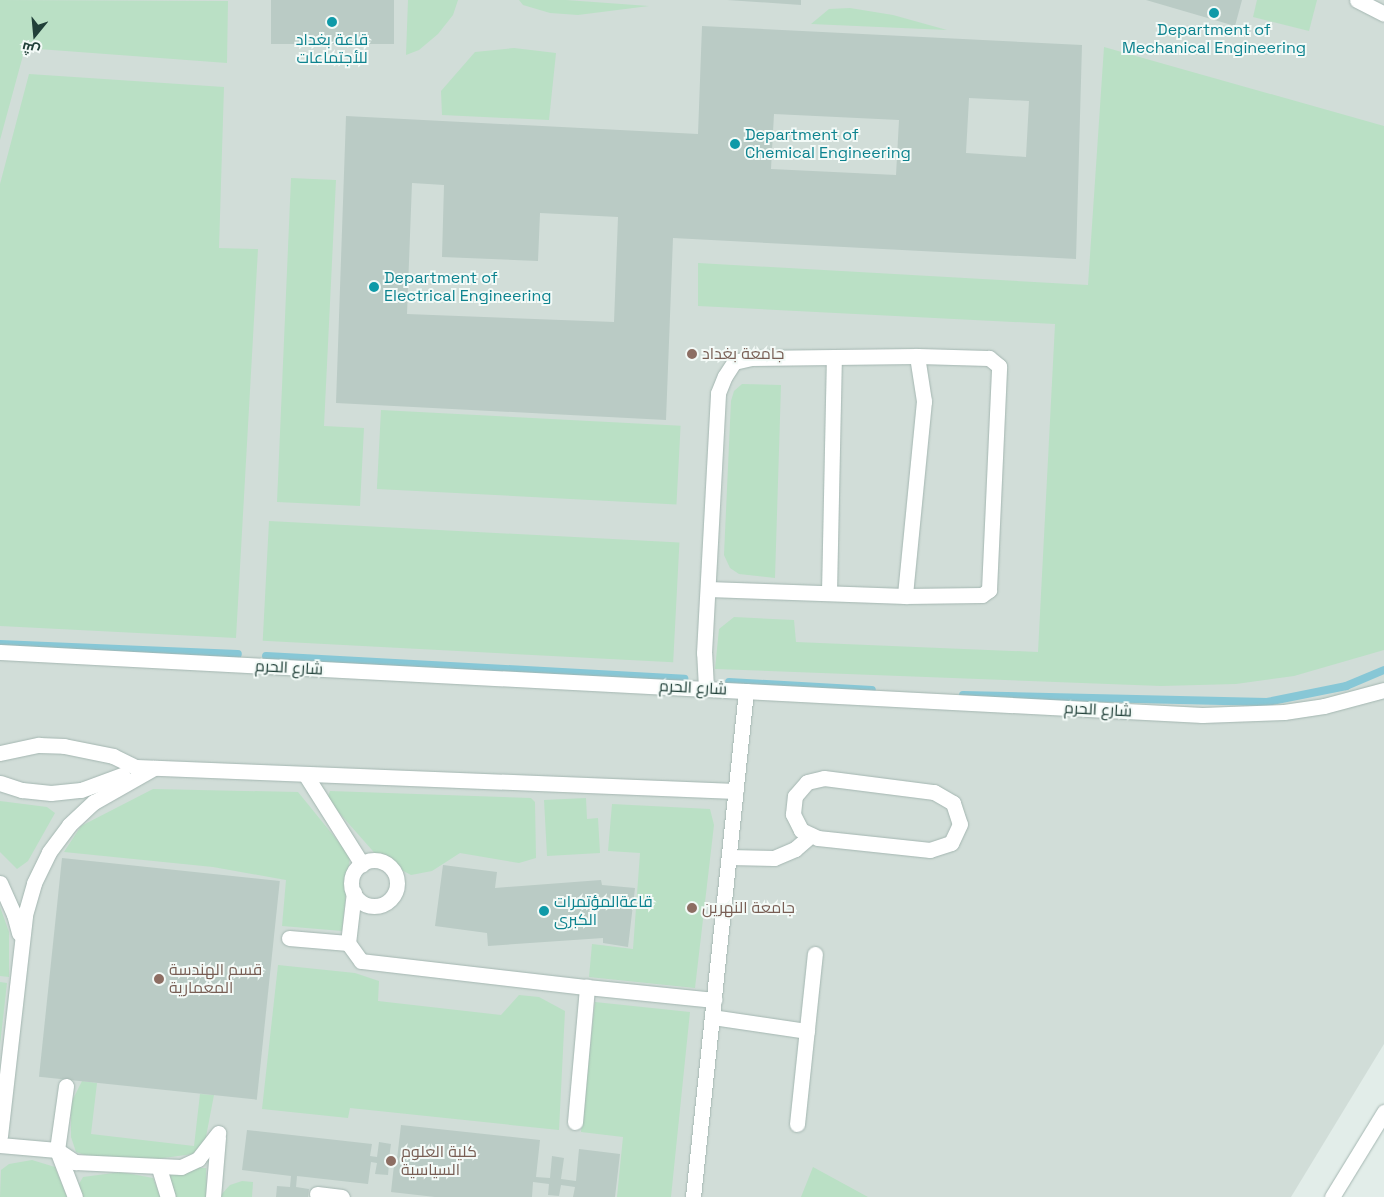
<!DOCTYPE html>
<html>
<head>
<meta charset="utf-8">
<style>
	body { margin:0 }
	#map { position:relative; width:1384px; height:1197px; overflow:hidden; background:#e2ede9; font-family:"Space Grotesk",Cairo,sans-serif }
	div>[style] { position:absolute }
	.built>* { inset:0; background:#d1ddd8 }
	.green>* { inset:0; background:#bae0c5; transform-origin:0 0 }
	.stream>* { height:8px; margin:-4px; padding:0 4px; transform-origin:4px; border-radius:4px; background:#87c7d6 }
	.building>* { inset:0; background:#bacbc5; transform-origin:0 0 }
	.roads { filter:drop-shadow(0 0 1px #a4b6b1) drop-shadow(0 0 1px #a4b6b1) }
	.minor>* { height:15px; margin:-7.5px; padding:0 7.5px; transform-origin:7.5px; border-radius:7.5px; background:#fff }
	.minor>.ring { margin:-7.5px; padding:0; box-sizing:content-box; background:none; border:15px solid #fff; border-radius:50% }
	.dots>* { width:14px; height:14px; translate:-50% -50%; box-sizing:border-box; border:2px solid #f3faf7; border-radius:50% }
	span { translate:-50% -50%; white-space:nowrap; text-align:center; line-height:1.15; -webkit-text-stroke:4px #f3faf7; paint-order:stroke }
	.culture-label { font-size:16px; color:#0d838f }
	.left { translate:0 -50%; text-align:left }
	.education-label { font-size:16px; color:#785e54 }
	.street-label { font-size:16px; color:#214039 }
	.north { position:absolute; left:10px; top:10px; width:50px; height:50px; -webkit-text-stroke:4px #f3faf7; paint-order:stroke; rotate:197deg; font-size:14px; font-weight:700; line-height:20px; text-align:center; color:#214039 }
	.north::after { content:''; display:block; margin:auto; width:18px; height:22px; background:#214039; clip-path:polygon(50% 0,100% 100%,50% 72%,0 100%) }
</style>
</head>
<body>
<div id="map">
	<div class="built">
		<i style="clip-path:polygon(0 0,1384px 0,1384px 1044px,1291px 1197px,0 1197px)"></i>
	</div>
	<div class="green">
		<i style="clip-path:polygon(0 0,228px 1px,227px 63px,25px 48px,0 140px)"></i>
		<i style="clip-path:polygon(408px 0,458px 0,453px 15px,438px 34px,419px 50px,406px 55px)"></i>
		<i style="clip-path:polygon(519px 0,566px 0,649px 6px,578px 15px,550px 13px,523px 5px)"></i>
		<i style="clip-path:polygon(1257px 0,1317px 0,1309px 31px,1253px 17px)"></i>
		<i style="clip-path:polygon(850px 8px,893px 15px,947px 30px,811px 24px,829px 9px)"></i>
		<i style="clip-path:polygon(1104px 47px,1384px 126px,1384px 650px,1294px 676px,1236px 684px,1161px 686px,715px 669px,719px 629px,734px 617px,794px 620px,796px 642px,1038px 652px,1055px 324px,698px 306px,698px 263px,1088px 285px)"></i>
		<i style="clip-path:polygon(514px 48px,556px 53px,549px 120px,442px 115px,441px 91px,475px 52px)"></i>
		<i style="clip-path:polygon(29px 74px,224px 87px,219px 248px,258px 249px,236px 638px,0 626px,0 184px)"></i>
		<i style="clip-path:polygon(291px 178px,336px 180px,324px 426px,364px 428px,360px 506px,277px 502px)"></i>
		<i style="clip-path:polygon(742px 384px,781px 385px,775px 578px,739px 574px,730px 568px,724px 555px,731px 401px,734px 391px)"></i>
		<i style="left:381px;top:410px;width:300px;height:79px;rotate:3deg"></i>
		<i style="left:269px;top:521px;width:411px;height:120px;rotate:3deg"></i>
		<i style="clip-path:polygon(153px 789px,298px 792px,350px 856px,342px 931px,282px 926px,286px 880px,213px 867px,64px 852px,81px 826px)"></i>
		<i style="clip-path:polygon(330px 791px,531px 798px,535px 802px,536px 858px,519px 863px,460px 853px,432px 871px,411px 875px,379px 858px,327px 799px)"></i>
		<i style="clip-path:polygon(586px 798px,587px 819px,598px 818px,600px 853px,547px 856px,544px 800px)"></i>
		<i style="clip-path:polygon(0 801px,47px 807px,55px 813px,28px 861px,17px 869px,0 852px)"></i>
		<i style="clip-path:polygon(612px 804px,710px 809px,714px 825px,695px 988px,589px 977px,592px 944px,633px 949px,640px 853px,608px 851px)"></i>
		<i style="clip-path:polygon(0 907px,9px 932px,9px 977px,0 976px)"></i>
		<i style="clip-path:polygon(278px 965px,355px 973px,379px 981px,378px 1001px,501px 1015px,519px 995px,539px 997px,565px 1011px,559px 1130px,350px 1108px,348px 1118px,262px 1109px)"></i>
		<i style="clip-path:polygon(0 982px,7px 983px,0 1045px)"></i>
		<i style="clip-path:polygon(595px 1002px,690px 1012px,671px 1197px,617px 1197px,623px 1137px,581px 1132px)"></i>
		<i style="clip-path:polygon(82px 1081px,97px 1083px,91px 1134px,194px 1146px,200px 1094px,214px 1095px,205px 1142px,193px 1154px,141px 1161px,88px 1156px,76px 1152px,71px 1137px,71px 1103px)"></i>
		<i style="clip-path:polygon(32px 1160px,55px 1167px,67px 1197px,0 1197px,1px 1170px,9px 1164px)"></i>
		<i style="clip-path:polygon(813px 1167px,868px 1197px,801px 1197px)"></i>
		<i style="clip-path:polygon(195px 1168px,206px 1168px,207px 1197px,172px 1197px,168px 1180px,172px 1173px)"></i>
		<i style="clip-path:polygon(121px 1172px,153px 1178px,161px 1197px,81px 1197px,79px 1184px,83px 1177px)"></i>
		<i style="clip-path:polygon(242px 1181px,253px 1182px,252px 1197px,219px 1197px,230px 1185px)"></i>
	</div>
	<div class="stream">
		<i style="left:0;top:644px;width:238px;rotate:2.4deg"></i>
		<i style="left:266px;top:656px;width:419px;rotate:3.1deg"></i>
		<i style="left:729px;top:682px;width:143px;rotate:3.2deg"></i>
		<i style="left:963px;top:695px;width:304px;rotate:1.3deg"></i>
		<i style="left:1267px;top:702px;width:81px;rotate:-11.4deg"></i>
		<i style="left:1346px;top:686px;width:41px;rotate:-22.8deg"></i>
	</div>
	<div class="building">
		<i style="left:271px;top:0;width:123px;height:44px"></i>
		<i style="clip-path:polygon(727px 0,801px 0,801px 5px)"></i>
		<i style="clip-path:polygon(1146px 0,1242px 0,1235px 26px)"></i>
		<i style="clip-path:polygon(evenodd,702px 26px,1082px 45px,1076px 259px,673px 238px,666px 420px,336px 403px,346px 116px,698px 134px,702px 26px,969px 98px,1029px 101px,1026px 157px,966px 153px,969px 98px,702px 26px,774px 114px,899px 120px,896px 175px,771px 169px,774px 114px,702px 26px,412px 183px,444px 185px,442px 257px,538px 261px,540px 213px,618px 217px,614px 322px,407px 314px,412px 183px)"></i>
		<i style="left:62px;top:858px;width:219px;height:220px;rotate:6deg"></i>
		<i style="clip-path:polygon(443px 865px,497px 872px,495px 888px,601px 880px,602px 885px,635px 888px,628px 947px,603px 943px,603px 938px,488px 946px,487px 933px,435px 926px)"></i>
		<i style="clip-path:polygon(401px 1125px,540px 1140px,536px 1177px,550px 1178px,552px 1156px,564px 1158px,561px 1179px,576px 1181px,579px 1149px,620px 1154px,615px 1197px,573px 1197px,575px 1187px,561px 1185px,559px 1196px,548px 1195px,549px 1184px,533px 1182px,532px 1197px,435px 1197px,391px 1192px,394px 1165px,389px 1164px,388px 1175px,375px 1174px,377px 1163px,371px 1162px,368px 1184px,297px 1176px,296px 1187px,309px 1189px,308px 1197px,276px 1197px,277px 1186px,290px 1187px,291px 1176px,242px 1170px,247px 1130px,372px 1144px,370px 1156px,377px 1157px,379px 1142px,391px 1144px,389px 1158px,397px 1159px)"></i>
	</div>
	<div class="roads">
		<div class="minor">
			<i style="left:1357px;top:0;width:30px;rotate:27deg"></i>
			<i style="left:829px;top:592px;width:235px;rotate:-88.8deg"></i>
			<i style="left:905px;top:596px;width:77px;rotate:-0.7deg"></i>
			<i style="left:982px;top:595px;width:9px;rotate:-36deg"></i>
			<i style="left:989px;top:590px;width:224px;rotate:-87.4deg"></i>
			<i style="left:999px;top:366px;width:13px;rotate:-141deg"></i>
			<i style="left:989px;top:358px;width:72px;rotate:-178.4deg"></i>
			<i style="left:0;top:652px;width:1204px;rotate:3deg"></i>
			<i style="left:1202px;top:715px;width:82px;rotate:-2.1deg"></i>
			<i style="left:1284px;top:712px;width:40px;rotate:-8.5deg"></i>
			<i style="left:1324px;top:706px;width:62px;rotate:-14.9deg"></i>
			<i style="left:706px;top:688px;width:35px;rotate:-93deg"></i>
			<i style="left:704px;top:653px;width:260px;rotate:-86.9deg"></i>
			<i style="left:718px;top:393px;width:18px;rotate:-68deg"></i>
			<i style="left:725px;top:376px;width:17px;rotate:-57deg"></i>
			<i style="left:734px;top:362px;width:17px;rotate:-13deg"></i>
			<i style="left:751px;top:358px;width:166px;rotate:-0.7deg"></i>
			<i style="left:917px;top:356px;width:46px;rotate:81.2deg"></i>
			<i style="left:924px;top:401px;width:196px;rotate:95.6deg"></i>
			<i style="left:905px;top:596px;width:197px;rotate:-178deg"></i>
			<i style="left:0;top:753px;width:40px;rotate:-12deg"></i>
			<i style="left:39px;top:745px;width:25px;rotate:2deg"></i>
			<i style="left:64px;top:746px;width:50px;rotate:11.5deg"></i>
			<i style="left:113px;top:756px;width:25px;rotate:26deg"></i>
			<i style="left:136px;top:767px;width:600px;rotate:2.29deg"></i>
			<i style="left:305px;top:774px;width:107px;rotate:57.7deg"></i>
			<i style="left:824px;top:778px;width:111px;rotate:7.3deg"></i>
			<i style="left:934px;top:792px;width:22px;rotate:30deg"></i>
			<i style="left:953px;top:803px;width:22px;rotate:72deg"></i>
			<i style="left:960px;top:824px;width:21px;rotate:115deg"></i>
			<i style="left:951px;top:843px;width:22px;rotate:162deg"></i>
			<i style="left:930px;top:850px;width:113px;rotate:-173.9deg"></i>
			<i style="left:818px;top:838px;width:19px;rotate:-155deg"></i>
			<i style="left:801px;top:830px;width:18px;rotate:-117deg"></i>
			<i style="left:793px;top:814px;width:18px;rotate:-84deg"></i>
			<i style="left:795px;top:796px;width:18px;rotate:-49deg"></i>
			<i style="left:807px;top:782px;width:17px;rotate:-13deg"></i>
			<i style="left:0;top:783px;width:23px;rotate:18deg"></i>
			<i style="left:22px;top:790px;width:29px;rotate:6deg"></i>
			<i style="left:51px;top:793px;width:30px;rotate:-6deg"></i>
			<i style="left:81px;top:790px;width:44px;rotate:-20.1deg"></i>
			<i style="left:729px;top:857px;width:45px;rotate:1.3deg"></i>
			<i style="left:774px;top:858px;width:23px;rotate:-23deg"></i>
			<i style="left:795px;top:849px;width:21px;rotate:-41deg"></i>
			<i class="ring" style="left:351px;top:860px;width:31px;height:31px"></i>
			<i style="left:0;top:883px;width:34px;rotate:66deg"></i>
			<i style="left:14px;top:914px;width:20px;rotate:75deg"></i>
			<i style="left:289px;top:938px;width:59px;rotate:4.8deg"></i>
			<i style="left:348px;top:943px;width:51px;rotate:-83.3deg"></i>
			<i style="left:348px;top:943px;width:22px;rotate:54deg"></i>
			<i style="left:361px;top:961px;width:227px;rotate:6.6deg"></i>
			<i style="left:712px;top:1017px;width:96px;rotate:8.4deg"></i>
			<i style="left:66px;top:1086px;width:65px;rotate:98deg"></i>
			<i style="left:57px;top:1150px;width:50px;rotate:69deg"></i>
			<i style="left:575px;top:1122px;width:136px;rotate:-84.9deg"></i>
			<i style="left:587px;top:987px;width:128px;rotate:5.8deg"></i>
			<i style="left:797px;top:1124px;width:171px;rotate:-84deg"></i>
			<i style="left:0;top:1136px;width:222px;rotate:-83.5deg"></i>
			<i style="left:25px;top:915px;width:33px;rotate:-74deg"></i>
			<i style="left:34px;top:883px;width:34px;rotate:-64deg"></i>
			<i style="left:49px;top:852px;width:34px;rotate:-53deg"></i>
			<i style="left:69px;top:825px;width:34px;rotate:-43deg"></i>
			<i style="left:94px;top:802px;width:69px;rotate:-29.5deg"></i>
			<i style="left:0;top:1145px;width:57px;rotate:5deg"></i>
			<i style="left:57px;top:1150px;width:22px;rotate:34deg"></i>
			<i style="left:75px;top:1162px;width:106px;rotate:2.7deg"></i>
			<i style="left:181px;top:1167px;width:19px;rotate:-25deg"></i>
			<i style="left:198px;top:1159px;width:33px;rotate:-52deg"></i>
			<i style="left:159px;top:1168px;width:30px;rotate:73deg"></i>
			<i style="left:317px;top:1194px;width:25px;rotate:7deg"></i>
			<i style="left:213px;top:1197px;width:60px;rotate:-85.2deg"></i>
			<i style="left:693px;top:1197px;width:509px;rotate:-84.02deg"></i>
			<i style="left:1332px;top:1197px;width:100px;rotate:-58.5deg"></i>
		</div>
	</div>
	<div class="dots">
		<i style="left:1214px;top:13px;background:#0f9aa8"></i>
		<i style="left:332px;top:22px;background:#0f9aa8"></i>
		<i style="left:735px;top:144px;background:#0f9aa8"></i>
		<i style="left:374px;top:287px;background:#0f9aa8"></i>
		<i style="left:692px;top:354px;background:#8d6e63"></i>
		<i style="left:692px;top:908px;background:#8d6e63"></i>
		<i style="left:544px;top:911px;background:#0f9aa8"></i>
		<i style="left:159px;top:979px;background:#8d6e63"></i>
		<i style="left:391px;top:1161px;background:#8d6e63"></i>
	</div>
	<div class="culture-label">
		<span style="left:1214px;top:39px">Department of<br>Mechanical Engineering</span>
		<span style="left:332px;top:49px">قاعة بغداد<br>للأجتماعات</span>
		<span class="left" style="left:745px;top:144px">Department of<br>Chemical Engineering</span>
		<span class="left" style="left:384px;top:287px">Department of<br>Electrical Engineering</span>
		<span class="left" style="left:554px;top:911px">قاعةالمؤتمرات<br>الكبرى</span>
	</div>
	<div class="education-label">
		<span class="left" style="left:702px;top:354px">جامعة بغداد</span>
		<span class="left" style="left:702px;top:908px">جامعة النهرين</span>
		<span class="left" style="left:169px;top:979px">قسم الهندسة<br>المعمارية</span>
		<span class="left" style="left:401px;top:1161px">كلية العلوم<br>السياسية</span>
	</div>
	<div class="street-label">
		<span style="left:289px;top:668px;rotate:3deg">شارع الحرم</span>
		<span style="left:693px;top:688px;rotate:3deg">شارع الحرم</span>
		<span style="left:1098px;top:710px;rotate:3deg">شارع الحرم</span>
	</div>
	<div class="north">ش</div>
</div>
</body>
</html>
